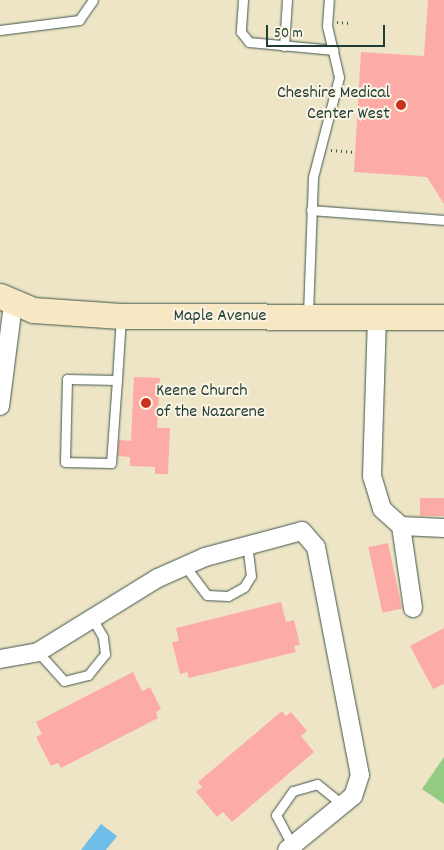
<!DOCTYPE html>
<html>
<head>
<meta charset="utf-8">
<style>
	body { margin:0 }
	#map { position:relative; width:444px; height:850px; overflow:hidden; background:#ede5c6; font-family:Dekko,sans-serif }
	div>[style] { position:absolute }
	.green>* { inset:0; background:#93cc80 }
	.water>* { inset:0; background:#6ebee9 }
	.building>* { inset:0; background:#fcaba7; transform-origin:0 0 }
	.path>* { height:3px; margin-top:-1.5px; transform-origin:0; background:repeating-linear-gradient(90deg,#3e564a 0 1px,transparent 0 5px) }
	.roads { filter:drop-shadow(0 0 1px #3e564a) drop-shadow(0 0 1px #3e564a) }
	.lane>* { height:9px; margin:-4.5px; padding:0 4.5px; transform-origin:4.5px; border-radius:4.5px; background:#fff }
	.street>* { height:18px; margin:-9px; padding:0 9px; transform-origin:9px; border-radius:9px; background:#fff }
	.secondary>* { height:25px; margin:-12.5px; padding:0 12.5px; transform-origin:12.5px; border-radius:12.5px; background:#f7e8c3 }
	.dots>* { width:14px; height:14px; translate:-50% -50%; box-sizing:border-box; border:2px solid #fcf5e5; border-radius:50% }
	span { translate:-50% -50%; white-space:nowrap; text-align:center; line-height:1.15; -webkit-text-stroke:4px #fcf5e5; paint-order:stroke }
	.poi-label { font-size:18px; color:#1f3d34 }
	.right { translate:-100% -50%; text-align:right }
	.left { translate:0 -50%; text-align:left }
	.street-label { font-size:18px; color:#1f3d34 }
	.scale { position:absolute; left:266px; top:25px; width:119px; height:22px; box-sizing:border-box; border:2px solid #1f3d34; border-top:0; padding-left:6px; font-size:15px; line-height:18px; white-space:nowrap; color:#1f3d34; -webkit-text-stroke:4px #fcf5e5; paint-order:stroke }
</style>
</head>
<body>
<div id="map">
	<div class="green">
		<i style="clip-path:polygon(444px 757px,444px 804px,422px 789px)"></i>
	</div>
	<div class="water">
		<i style="clip-path:polygon(101px 824px,117px 836px,106px 850px,81px 850px)"></i>
	</div>
	<div class="building">
		<i style="clip-path:polygon(428px 0,444px 0,444px 204px,427px 177px,354px 172px,361px 52px,424px 56px)"></i>
		<i style="clip-path:polygon(134px 377px,160px 378px,157px 428px,170px 428px,168px 474px,155px 474px,155px 467px,130px 466px,130px 457px,118px 456px,119px 440px,131px 441px)"></i>
		<i style="left:420px;top:498px;width:24px;height:18px"></i>
		<i style="left:388px;top:543px;width:67px;height:20px;rotate:78deg"></i>
		<i style="clip-path:polygon(281px 602px,286px 622px,294px 620px,300px 645px,294px 646px,296px 652px,189px 678px,187px 672px,180px 674px,172px 642px,179px 641px,176px 628px)"></i>
		<i style="clip-path:polygon(444px 628px,444px 684px,433px 689px,410px 646px)"></i>
		<i style="clip-path:polygon(133px 672px,142px 691px,150px 687px,161px 709px,156px 712px,158px 718px,61px 768px,58px 763px,51px 766px,36px 737px,42px 734px,36px 722px)"></i>
		<i style="clip-path:polygon(282px 711px,286px 716px,291px 712px,307px 731px,301px 736px,314px 752px,232px 822px,223px 812px,217px 817px,196px 792px,202px 787px,198px 782px)"></i>
	</div>
	<div class="path">
		<i style="left:337px;top:22px;width:14px;rotate:4deg"></i>
		<i style="left:331px;top:150px;width:24px;rotate:5deg"></i>
	</div>
	<div class="roads">
		<div class="lane">
			<i style="left:243px;top:0;width:32px;rotate:94deg"></i>
			<i style="left:241px;top:32px;width:13px;rotate:51deg"></i>
			<i style="left:249px;top:42px;width:85px;rotate:5.4deg"></i>
			<i style="left:0;top:30px;width:80px;rotate:-7.2deg"></i>
			<i style="left:79px;top:20px;width:24px;rotate:-55deg"></i>
			<i style="left:284px;top:46px;width:46px;rotate:-86.3deg"></i>
			<i style="left:311px;top:210px;width:133px;rotate:4.3deg"></i>
			<i style="left:308px;top:314px;width:137px;rotate:-87.9deg"></i>
			<i style="left:313px;top:177px;width:103px;rotate:-75.4deg"></i>
			<i style="left:339px;top:77px;width:52px;rotate:-103.2deg"></i>
			<i style="left:327px;top:26px;width:26px;rotate:-86deg"></i>
			<i style="left:117px;top:380px;width:50px;rotate:-178.9deg"></i>
			<i style="left:67px;top:379px;width:83px;rotate:91.4deg"></i>
			<i style="left:65px;top:462px;width:46px;rotate:1.2deg"></i>
			<i style="left:111px;top:463px;width:83px;rotate:-85.9deg"></i>
			<i style="left:117px;top:380px;width:63px;rotate:-86.4deg"></i>
			<i style="left:185px;top:566px;width:36px;rotate:53deg"></i>
			<i style="left:207px;top:595px;width:21px;rotate:3deg"></i>
			<i style="left:228px;top:596px;width:18px;rotate:-29deg"></i>
			<i style="left:244px;top:587px;width:13px;rotate:-58deg"></i>
			<i style="left:251px;top:576px;width:32px;rotate:-97deg"></i>
			<i style="left:38px;top:652px;width:39px;rotate:48deg"></i>
			<i style="left:64px;top:681px;width:25px;rotate:-14deg"></i>
			<i style="left:88px;top:675px;width:27px;rotate:-51deg"></i>
			<i style="left:105px;top:654px;width:17px;rotate:-97deg"></i>
			<i style="left:103px;top:637px;width:22px;rotate:-120deg"></i>
			<i style="left:292px;top:845px;width:34px;rotate:-118deg"></i>
			<i style="left:276px;top:815px;width:29px;rotate:-55deg"></i>
			<i style="left:293px;top:791px;width:25px;rotate:-16deg"></i>
			<i style="left:317px;top:784px;width:33px;rotate:39deg"></i>
		</div>
		<div class="street">
			<i style="left:377px;top:317px;width:159px;rotate:91.8deg"></i>
			<i style="left:372px;top:476px;width:34px;rotate:73deg"></i>
			<i style="left:382px;top:509px;width:25px;rotate:42deg"></i>
			<i style="left:401px;top:526px;width:83px;rotate:81.7deg"></i>
			<i style="left:0;top:406px;width:103px;rotate:-82.7deg"></i>
			<i style="left:401px;top:526px;width:43px;rotate:2.7deg"></i>
			<i style="left:0;top:659px;width:39px;rotate:-10deg"></i>
			<i style="left:38px;top:652px;width:141px;rotate:-31.7deg"></i>
			<i style="left:158px;top:578px;width:51px;rotate:-24.1deg"></i>
			<i style="left:205px;top:557px;width:100px;rotate:-15deg"></i>
			<i style="left:302px;top:531px;width:21px;rotate:49deg"></i>
			<i style="left:316px;top:547px;width:232px;rotate:79.1deg"></i>
			<i style="left:360px;top:775px;width:22px;rotate:108deg"></i>
			<i style="left:353px;top:796px;width:85px;rotate:140.7deg"></i>
		</div>
		<div class="secondary">
			<i style="left:0;top:296px;width:36px;rotate:23deg"></i>
			<i style="left:33px;top:310px;width:88px;rotate:3.9deg"></i>
			<i style="left:121px;top:316px;width:323px;rotate:0.2deg"></i>
		</div>
	</div>
	<div class="dots">
		<i style="left:401px;top:105px;background:#c8321e"></i>
		<i style="left:146px;top:403px;background:#c8321e"></i>
	</div>
	<div class="poi-label">
		<span class="right" style="left:390px;top:105px">Cheshire Medical<br>Center West</span>
		<span class="left" style="left:156px;top:403px">Keene Church<br>of the Nazarene</span>
	</div>
	<div class="street-label">
		<span style="left:220px;top:317px">Maple Avenue</span>
	</div>
	<div class="scale">50 m</div>
</div>
</body>
</html>
